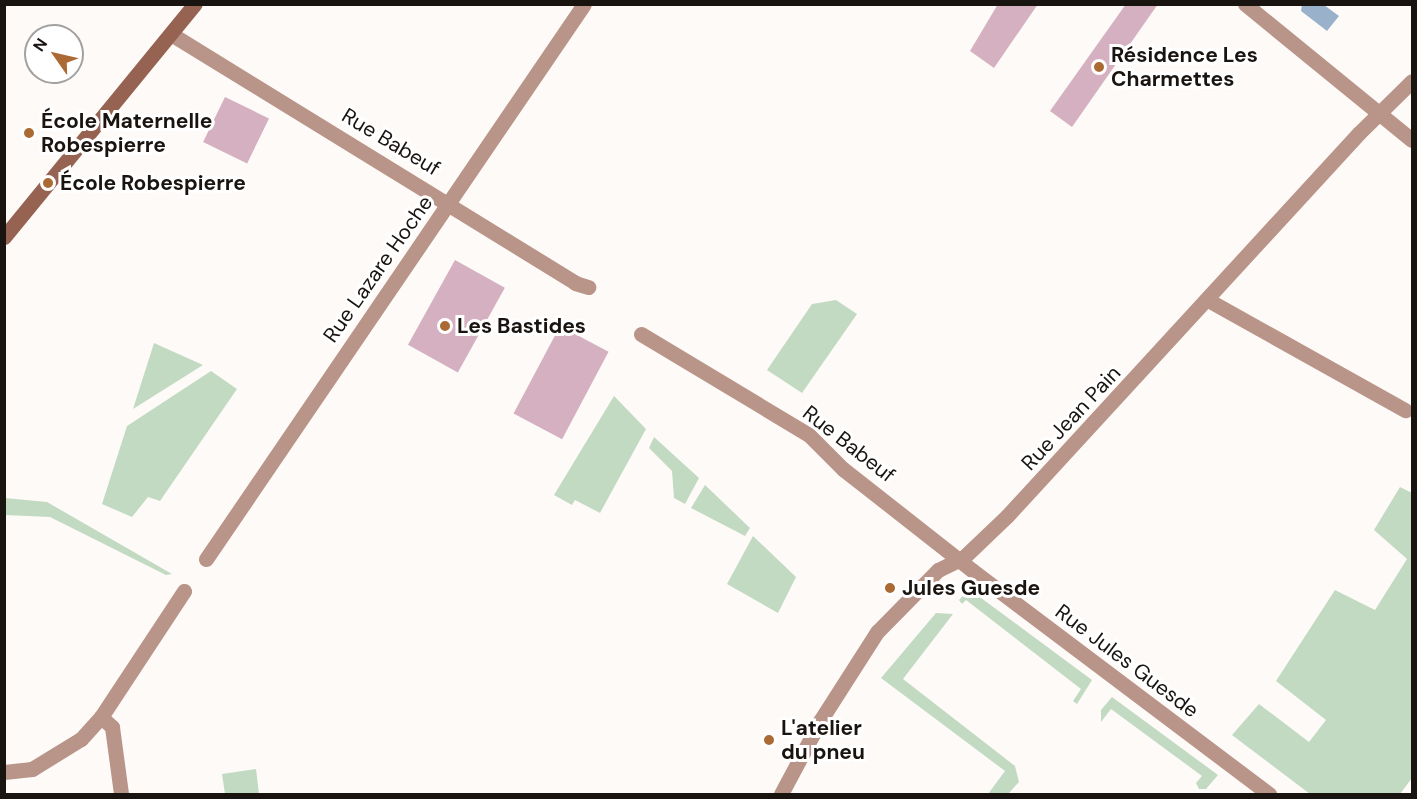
<!DOCTYPE html>
<html>
<head>
<meta charset="utf-8">
<style>
	body { margin:0 }
	#map { position:relative; width:1417px; height:799px; overflow:hidden; background:#fefaf8; font-family:"DM Sans",sans-serif }
	div>[style] { position:absolute }
	.green>* { inset:0; background:#c2dac2 }
	.water>* { inset:0; background:#9ab1cc }
	.building>* { inset:0; background:#d4b0c0; transform-origin:0 0 }
	.street>* { height:15px; margin:-7.5px; padding:0 7.5px; transform-origin:7.5px; border-radius:7.5px; background:#b99488 }
	.secondary>* { height:15px; margin:-7.5px; padding:0 7.5px; transform-origin:7.5px; border-radius:7.5px; background:#966352 }
	.dots>* { width:16px; height:16px; translate:-50% -50%; box-sizing:border-box; border:3px solid #fff; border-radius:50% }
	span { translate:-50% -50%; white-space:nowrap; text-align:center; line-height:1.15; -webkit-text-stroke:6px #fff; paint-order:stroke }
	.poi-label { font-size:21px; color:#1a1411; font-weight:700 }
	.left { translate:0 -50%; text-align:left }
	.street-label { font-size:21px; color:#1a1411 }
	.frame { position:absolute; inset:0; border:6px solid #1a1411; pointer-events:none }
	.north { position:absolute; left:24px; top:24px; width:60px; height:60px; box-sizing:border-box; background:#fff; border:2px solid #a3a1a0; border-radius:50%; rotate:304deg; font-size:16px; font-weight:700; line-height:24px; text-align:center; color:#1a1411 }
	.north::after { content:''; display:block; margin:auto; width:21px; height:27px; background:#ab6a33; clip-path:polygon(50% 0,100% 100%,50% 72%,0 100%) }
</style>
</head>
<body>
<div id="map">
	<div class="green">
		<i style="clip-path:polygon(836px 300px,857px 314px,802px 393px,767px 370px,812px 304px)"></i>
		<i style="clip-path:polygon(154px 343px,203px 365px,133px 409px)"></i>
		<i style="clip-path:polygon(211px 371px,237px 389px,160px 501px,148px 497px,132px 517px,102px 504px,127px 426px)"></i>
		<i style="clip-path:polygon(614px 396px,646px 429px,600px 513px,575px 500px,572px 505px,554px 495px)"></i>
		<i style="clip-path:polygon(654px 437px,699px 478px,685px 504px,674px 498px,672px 471px,649px 448px)"></i>
		<i style="clip-path:polygon(705px 485px,750px 528px,745px 536px,691px 508px)"></i>
		<i style="clip-path:polygon(1400px 487px,1412px 493px,1412px 778px,1400px 794px,1310px 794px,1232px 735px,1259px 704px,1309px 742px,1326px 720px,1276px 681px,1335px 590px,1375px 610px,1407px 559px,1374px 530px)"></i>
		<i style="clip-path:polygon(5px 498px,47px 502px,172px 574px,166px 575px,50px 517px,5px 515px)"></i>
		<i style="clip-path:polygon(753px 536px,796px 577px,778px 613px,727px 584px)"></i>
		<i style="clip-path:polygon(969px 589px,1092px 680px,1077px 704px,1073px 701px,1081px 689px,966px 600px,962px 604px,959px 600px)"></i>
		<i style="clip-path:polygon(936px 613px,953px 614px,903px 679px,1015px 766px,1019px 782px,1008px 794px,988px 794px,1005px 771px,881px 678px)"></i>
		<i style="clip-path:polygon(1112px 697px,1218px 775px,1206px 789px,1199px 789px,1196px 783px,1202px 776px,1111px 709px,1101px 722px,1101px 710px)"></i>
		<i style="clip-path:polygon(256px 769px,259px 794px,225px 794px,222px 774px)"></i>
	</div>
	<div class="water">
		<i style="clip-path:polygon(1302px 5px,1324px 5px,1339px 16px,1327px 31px,1301px 11px)"></i>
	</div>
	<div class="building">
		<i style="clip-path:polygon(998px 4px,1038px 4px,994px 68px,970px 51px)"></i>
		<i style="clip-path:polygon(1126px 4px,1158px 4px,1072px 127px,1050px 111px)"></i>
		<i style="left:225px;top:97px;width:49px;height:50px;rotate:26deg"></i>
		<i style="left:455px;top:260px;width:57px;height:97px;rotate:29deg"></i>
		<i style="left:560px;top:326px;width:55px;height:99px;rotate:28deg"></i>
	</div>
	<div class="street">
		<i style="left:1245px;top:4px;width:215px;rotate:39.2deg"></i>
		<i style="left:171px;top:34px;width:475px;rotate:31.6deg"></i>
		<i style="left:575px;top:283px;width:14px;rotate:17deg"></i>
		<i style="left:1208px;top:300px;width:226px;rotate:29.2deg"></i>
		<i style="left:641px;top:334px;width:196px;rotate:31deg"></i>
		<i style="left:809px;top:435px;width:48px;rotate:45deg"></i>
		<i style="left:843px;top:469px;width:165px;rotate:38.1deg"></i>
		<i style="left:973px;top:571px;width:371px;rotate:37deg"></i>
		<i style="left:206px;top:559px;width:671px;rotate:-55.74deg"></i>
		<i style="left:101px;top:717px;width:15px;rotate:42deg"></i>
		<i style="left:112px;top:727px;width:68px;rotate:82.3deg"></i>
		<i style="left:4px;top:772px;width:28px;rotate:-6deg"></i>
		<i style="left:32px;top:769px;width:57px;rotate:-31.5deg"></i>
		<i style="left:81px;top:739px;width:30px;rotate:-48deg"></i>
		<i style="left:101px;top:717px;width:151px;rotate:-56.6deg"></i>
		<i style="left:781px;top:794px;width:83px;rotate:-61.9deg"></i>
		<i style="left:820px;top:721px;width:106px;rotate:-57.4deg"></i>
		<i style="left:877px;top:632px;width:87px;rotate:-45.5deg"></i>
		<i style="left:938px;top:570px;width:28px;rotate:-26deg"></i>
		<i style="left:963px;top:558px;width:61px;rotate:-43.7deg"></i>
		<i style="left:1007px;top:516px;width:520px;rotate:-47.42deg"></i>
		<i style="left:1359px;top:133px;width:74px;rotate:-44.5deg"></i>
	</div>
	<div class="secondary">
		<i style="left:4px;top:237px;width:301px;rotate:-50.7deg"></i>
	</div>
	<div class="dots">
		<i style="left:1099px;top:67px;background:#ab6a33"></i>
		<i style="left:29px;top:133px;background:#ab6a33"></i>
		<i style="left:48px;top:183px;background:#ab6a33"></i>
		<i style="left:445px;top:326px;background:#ab6a33"></i>
		<i style="left:890px;top:588px;background:#ab6a33"></i>
		<i style="left:769px;top:740px;background:#ab6a33"></i>
	</div>
	<div class="poi-label">
		<span class="left" style="left:1111px;top:67px">Résidence Les<br>Charmettes</span>
		<span class="left" style="left:41px;top:133px">École Maternelle<br>Robespierre</span>
		<span class="left" style="left:60px;top:183px">École Robespierre</span>
		<span class="left" style="left:457px;top:326px">Les Bastides</span>
		<span class="left" style="left:902px;top:588px">Jules Guesde</span>
		<span class="left" style="left:781px;top:740px">L'atelier<br>du pneu</span>
	</div>
	<div class="street-label">
		<span style="left:391px;top:142px;rotate:31deg">Rue Babeuf</span>
		<span style="left:378px;top:269px;rotate:-55deg">Rue Lazare Hoche</span>
		<span style="left:1071px;top:418px;rotate:-47deg">Rue Jean Pain</span>
		<span style="left:849px;top:444px;rotate:38deg">Rue Babeuf</span>
		<span style="left:1127px;top:661px;rotate:37deg">Rue Jules Guesde</span>
	</div>
	<div class="frame"></div>
	<div class="north">N</div>
</div>
</body>
</html>
